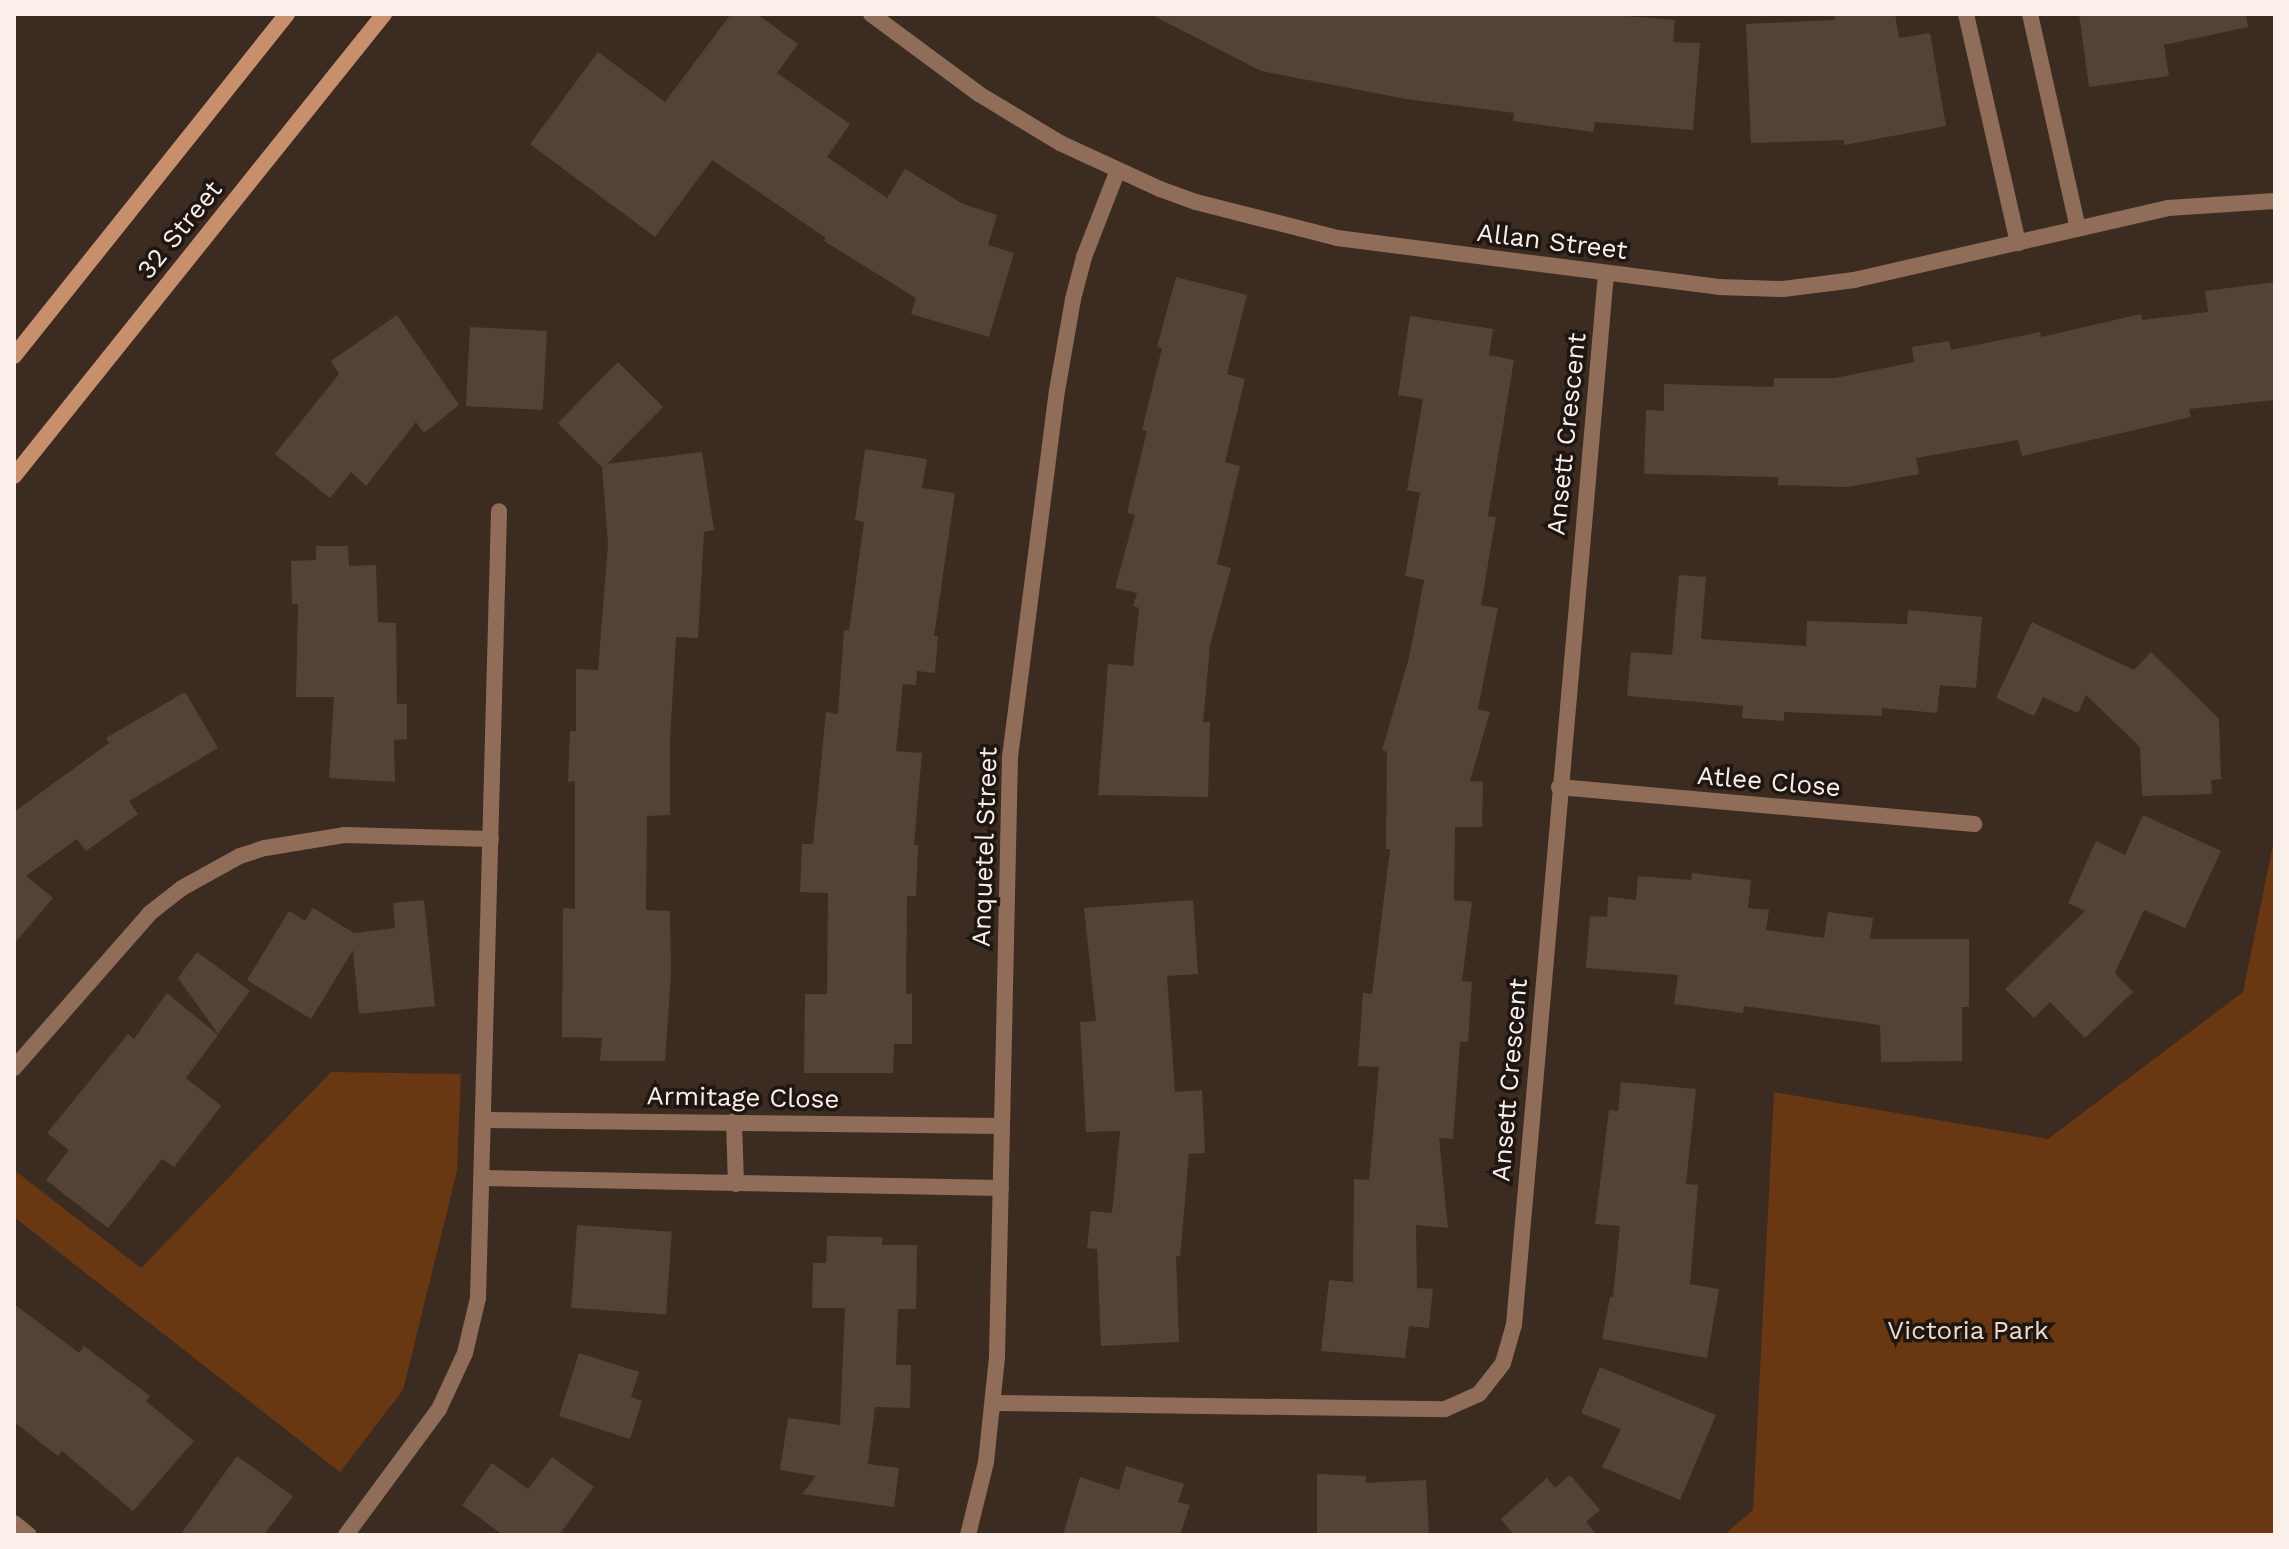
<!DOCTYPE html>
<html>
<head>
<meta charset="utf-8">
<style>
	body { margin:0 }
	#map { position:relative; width:2289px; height:1549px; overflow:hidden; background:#3c2b21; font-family:"Work Sans",sans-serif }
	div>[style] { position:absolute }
	.green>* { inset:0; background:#6a3713 }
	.building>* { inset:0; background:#544237; transform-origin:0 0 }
	.minor>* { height:16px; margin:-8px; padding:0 8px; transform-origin:8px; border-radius:8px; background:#906d58 }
	.tertiary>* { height:16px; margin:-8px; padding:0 8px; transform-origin:8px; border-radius:8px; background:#906d58 }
	.secondary>* { height:16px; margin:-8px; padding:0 8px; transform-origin:8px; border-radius:8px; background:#c78f6c }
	span { translate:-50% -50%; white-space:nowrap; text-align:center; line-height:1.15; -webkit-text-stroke:7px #1d1611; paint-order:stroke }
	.street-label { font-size:26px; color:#fbf0e9 }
	.park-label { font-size:26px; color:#efd9cc }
	.frame { position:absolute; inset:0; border:16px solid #fbf0e9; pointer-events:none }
</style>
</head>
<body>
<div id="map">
	<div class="green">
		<i style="clip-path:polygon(2275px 835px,2275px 1535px,1724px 1535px,1753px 1510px,1774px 1092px,2048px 1139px,2243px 992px)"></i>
		<i style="clip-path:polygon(331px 1072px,461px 1074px,457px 1171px,403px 1390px,340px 1472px,14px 1217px,14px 1170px,141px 1268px)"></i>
	</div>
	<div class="building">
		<i style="clip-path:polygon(731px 14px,757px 14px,798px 44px,777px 73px,850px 124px,827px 157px,887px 198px,905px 169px,963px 204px,997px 215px,988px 245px,1014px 253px,989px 337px,911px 314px,916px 298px,824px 241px,826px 238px,712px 160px,655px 237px,530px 144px,598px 52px,665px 102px)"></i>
		<i style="clip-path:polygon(1150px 14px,1600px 14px,1675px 20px,1673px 42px,1700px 43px,1693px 130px,1595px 122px,1593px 132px,1513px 121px,1514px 113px,1406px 99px,1261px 71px)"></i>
		<i style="clip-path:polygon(1834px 14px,1895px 14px,1899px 38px,1930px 33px,1946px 126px,1844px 145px,1844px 140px,1751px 143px,1746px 24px,1835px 20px)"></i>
		<i style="clip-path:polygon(2079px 14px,2246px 14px,2248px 27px,2164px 45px,2169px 76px,2089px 87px)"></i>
		<i style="clip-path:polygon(1176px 277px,1247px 295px,1227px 374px,1245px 379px,1225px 462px,1240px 466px,1217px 564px,1231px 568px,1210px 645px,1203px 722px,1210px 722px,1208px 797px,1098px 795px,1108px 664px,1133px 666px,1139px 608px,1133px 606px,1137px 593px,1115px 588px,1135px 515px,1127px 513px,1147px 431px,1142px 430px,1162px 348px,1157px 347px)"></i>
		<i style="clip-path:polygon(2275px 282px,2275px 400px,2189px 409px,2191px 417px,2022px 456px,2018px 440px,1916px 458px,1919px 474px,1848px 487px,1778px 485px,1778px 477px,1644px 474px,1646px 410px,1664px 411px,1664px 384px,1774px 387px,1774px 378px,1835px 378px,1914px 362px,1912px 347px,1949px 341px,1951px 350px,2040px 332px,2041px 337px,2141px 314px,2142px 320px,2208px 312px,2205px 291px)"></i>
		<i style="clip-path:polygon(397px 315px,459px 405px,424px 433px,416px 422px,366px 486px,351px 472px,330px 498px,275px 454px,339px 374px,331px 361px)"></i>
		<i style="clip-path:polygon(1410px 316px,1493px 329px,1489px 355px,1514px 360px,1488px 516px,1496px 517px,1481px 605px,1498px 608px,1478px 709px,1490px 712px,1470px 781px,1483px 782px,1482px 827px,1455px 827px,1454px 900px,1472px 902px,1462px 981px,1472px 982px,1468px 1042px,1460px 1042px,1453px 1139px,1439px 1138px,1448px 1228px,1416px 1225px,1417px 1288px,1433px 1289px,1429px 1328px,1409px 1326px,1405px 1358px,1321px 1351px,1329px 1280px,1353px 1282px,1354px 1179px,1369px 1180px,1379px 1067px,1358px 1066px,1363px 993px,1372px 994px,1390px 849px,1386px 849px,1387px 752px,1382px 750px,1409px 658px,1424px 580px,1405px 576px,1420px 493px,1407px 490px,1423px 399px,1398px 395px)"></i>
		<i style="left:470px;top:327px;width:77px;height:79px;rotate:3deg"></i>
		<i style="clip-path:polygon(618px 362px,663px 407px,607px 464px,702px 452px,714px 530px,704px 532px,698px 638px,676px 637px,670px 740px,670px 815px,647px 816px,646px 910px,670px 911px,671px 975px,665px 1061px,600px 1061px,602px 1038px,562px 1037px,563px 908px,575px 909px,575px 781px,568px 782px,570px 731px,576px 731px,576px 669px,598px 670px,608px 544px,602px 467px,558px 423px)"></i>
		<i style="clip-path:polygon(865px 449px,927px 459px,922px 488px,955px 493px,934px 636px,938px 636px,935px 673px,917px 671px,916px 685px,903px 684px,896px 751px,922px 753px,914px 845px,918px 845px,916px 896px,907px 896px,906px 994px,912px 994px,912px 1044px,894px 1044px,893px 1073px,804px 1073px,805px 994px,827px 994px,828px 893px,800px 892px,802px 844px,813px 844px,826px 712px,838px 714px,844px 630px,849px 630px,864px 522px,855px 520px)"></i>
		<i style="clip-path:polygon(316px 546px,348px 546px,349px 566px,376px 565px,378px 622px,396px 623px,397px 704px,407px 704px,407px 739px,394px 740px,395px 782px,329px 778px,334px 697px,296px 697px,298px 604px,292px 604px,291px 561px,316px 560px)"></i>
		<i style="clip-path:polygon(1679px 575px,1706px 577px,1701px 639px,1806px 646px,1807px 621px,1907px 624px,1908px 610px,1982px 617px,1976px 688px,1940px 685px,1937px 713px,1882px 708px,1882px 716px,1784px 712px,1784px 721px,1742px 718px,1743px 706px,1627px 696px,1631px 652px,1672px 655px)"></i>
		<i style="clip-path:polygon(2032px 622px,2134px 670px,2151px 652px,2219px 719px,2221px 779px,2211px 780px,2212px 794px,2142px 796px,2140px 747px,2086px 695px,2078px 713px,2043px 697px,2034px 716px,1996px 698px)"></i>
		<i style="clip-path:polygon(185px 692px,218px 748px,129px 801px,138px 814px,86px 851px,77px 839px,26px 876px,53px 898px,14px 944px,14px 812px,109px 743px,106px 738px)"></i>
		<i style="clip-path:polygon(2143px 815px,2221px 851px,2185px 928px,2144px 910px,2115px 973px,2133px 992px,2085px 1038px,2050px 1002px,2034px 1018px,2005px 989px,2085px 911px,2068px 903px,2096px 841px,2125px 855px)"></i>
		<i style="clip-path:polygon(1692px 873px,1751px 880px,1748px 908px,1769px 910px,1766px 930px,1824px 938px,1828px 912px,1873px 918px,1870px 939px,1969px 939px,1969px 1007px,1962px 1007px,1962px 1061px,1881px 1062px,1880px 1025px,1744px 1006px,1743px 1013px,1674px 1004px,1678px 975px,1586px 968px,1590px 916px,1607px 917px,1608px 897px,1636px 900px,1638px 876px,1691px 880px)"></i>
		<i style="clip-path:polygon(424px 900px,435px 1006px,359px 1014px,353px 950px,311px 1019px,247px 980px,289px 911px,305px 921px,313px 908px,354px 933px,395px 928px,393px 903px)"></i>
		<i style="clip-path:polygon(1193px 900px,1198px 974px,1167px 976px,1175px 1092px,1202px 1090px,1205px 1153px,1189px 1154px,1180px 1257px,1176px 1256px,1179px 1342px,1101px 1346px,1097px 1249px,1087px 1248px,1091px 1211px,1112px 1213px,1120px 1131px,1086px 1132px,1080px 1022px,1096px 1021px,1084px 908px)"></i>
		<i style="clip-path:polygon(197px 952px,250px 991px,218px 1034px,178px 978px)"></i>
		<i style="clip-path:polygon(167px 993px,218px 1035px,186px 1078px,221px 1106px,174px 1167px,162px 1159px,108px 1228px,46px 1180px,69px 1150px,47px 1133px,128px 1034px,134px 1039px)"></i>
		<i style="clip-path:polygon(1621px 1082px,1696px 1089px,1686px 1184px,1698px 1185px,1690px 1284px,1719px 1289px,1707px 1358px,1602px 1339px,1610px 1297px,1613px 1297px,1620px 1226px,1595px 1224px,1609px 1110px,1618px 1111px)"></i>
		<i style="left:577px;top:1225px;width:95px;height:83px;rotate:4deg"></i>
		<i style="clip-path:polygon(827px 1236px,882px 1237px,882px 1245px,917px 1245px,916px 1309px,898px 1309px,896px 1365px,911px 1365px,910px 1408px,875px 1407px,868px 1464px,899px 1468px,894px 1507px,802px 1494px,816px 1476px,780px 1470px,788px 1418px,840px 1425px,845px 1308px,812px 1308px,813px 1263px,826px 1263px)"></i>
		<i style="clip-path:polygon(14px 1304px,79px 1353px,84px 1346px,150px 1396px,146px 1401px,194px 1441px,133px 1511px,62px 1451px,58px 1456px,14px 1422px)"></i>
		<i style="clip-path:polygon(579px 1353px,639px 1372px,631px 1397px,642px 1401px,630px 1439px,559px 1416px)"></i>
		<i style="clip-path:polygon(1600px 1367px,1716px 1415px,1680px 1500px,1602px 1467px,1621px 1429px,1581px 1413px)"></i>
		<i style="clip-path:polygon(237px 1456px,293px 1496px,264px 1535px,180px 1535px)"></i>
		<i style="clip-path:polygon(552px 1457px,594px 1487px,559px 1535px,503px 1535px,462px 1505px,492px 1463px,528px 1489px)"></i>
		<i style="clip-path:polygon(1126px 1466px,1184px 1484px,1178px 1502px,1190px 1505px,1180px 1535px,1063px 1535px,1080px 1477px,1119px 1490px)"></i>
		<i style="clip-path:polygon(1317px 1474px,1366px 1476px,1366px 1483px,1426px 1480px,1429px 1535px,1317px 1535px)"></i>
		<i style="clip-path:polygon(1570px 1475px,1600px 1510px,1586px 1522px,1597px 1535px,1514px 1535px,1501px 1519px,1547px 1478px,1555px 1488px)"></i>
	</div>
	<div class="minor">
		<i style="left:1966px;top:14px;width:235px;rotate:77.2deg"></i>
		<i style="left:2030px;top:14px;width:219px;rotate:77.4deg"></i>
		<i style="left:1559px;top:787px;width:417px;rotate:5.1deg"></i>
		<i style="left:14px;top:1068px;width:206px;rotate:-48.7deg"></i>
		<i style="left:150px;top:913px;width:41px;rotate:-38deg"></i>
		<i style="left:182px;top:888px;width:66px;rotate:-28.9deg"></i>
		<i style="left:240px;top:856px;width:26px;rotate:-18deg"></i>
		<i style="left:265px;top:848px;width:80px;rotate:-9.3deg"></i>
		<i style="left:344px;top:835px;width:147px;rotate:1.6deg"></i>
		<i style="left:484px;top:1120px;width:517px;rotate:0.66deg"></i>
		<i style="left:734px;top:1121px;width:63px;rotate:88.2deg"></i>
		<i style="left:484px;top:1178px;width:517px;rotate:1.11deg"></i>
		<i style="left:994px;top:1403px;width:451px;rotate:0.8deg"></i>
		<i style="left:1445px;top:1409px;width:37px;rotate:-24deg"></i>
		<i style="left:1479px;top:1394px;width:39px;rotate:-52deg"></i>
		<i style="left:1503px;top:1363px;width:40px;rotate:-74deg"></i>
		<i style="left:1514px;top:1325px;width:1056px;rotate:-85deg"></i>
		<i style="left:14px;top:1523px;width:19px;rotate:39deg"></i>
		<i style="left:346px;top:1535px;width:157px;rotate:-53.6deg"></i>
		<i style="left:439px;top:1409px;width:62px;rotate:-65.1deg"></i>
		<i style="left:465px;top:1353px;width:57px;rotate:-76.7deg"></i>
		<i style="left:478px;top:1298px;width:787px;rotate:-88.47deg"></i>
		<i style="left:968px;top:1535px;width:75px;rotate:-76.1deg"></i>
		<i style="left:986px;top:1462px;width:106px;rotate:-84deg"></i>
		<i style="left:997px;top:1357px;width:600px;rotate:-88.76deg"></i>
		<i style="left:1010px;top:757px;width:369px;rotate:-82.7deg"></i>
		<i style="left:1057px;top:391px;width:93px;rotate:-80.1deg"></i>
		<i style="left:1073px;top:299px;width:43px;rotate:-75.3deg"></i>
		<i style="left:1084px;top:257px;width:93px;rotate:-68.7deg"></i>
	</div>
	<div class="tertiary">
		<i style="left:871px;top:14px;width:134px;rotate:36.5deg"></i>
		<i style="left:979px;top:94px;width:95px;rotate:31.2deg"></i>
		<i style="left:1060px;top:143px;width:110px;rotate:24.7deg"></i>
		<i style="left:1160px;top:189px;width:38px;rotate:20deg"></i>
		<i style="left:1196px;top:202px;width:146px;rotate:14.3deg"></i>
		<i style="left:1337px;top:238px;width:385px;rotate:7.3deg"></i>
		<i style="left:1719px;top:287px;width:64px;rotate:1.8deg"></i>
		<i style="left:1783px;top:289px;width:72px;rotate:-7.2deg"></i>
		<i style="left:1854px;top:280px;width:322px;rotate:-12.9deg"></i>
		<i style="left:2168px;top:208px;width:107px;rotate:-3.7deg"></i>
	</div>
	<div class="secondary">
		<i style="left:14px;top:356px;width:438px;rotate:-51.4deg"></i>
		<i style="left:14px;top:476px;width:592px;rotate:-51.31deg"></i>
	</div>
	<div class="street-label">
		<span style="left:180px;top:230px;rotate:-51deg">32 Street</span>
		<span style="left:1552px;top:242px;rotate:7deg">Allan Street</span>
		<span style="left:1567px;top:434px;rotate:-84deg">Ansett Crescent</span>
		<span style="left:1769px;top:782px;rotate:5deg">Atlee Close</span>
		<span style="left:985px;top:847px;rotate:-88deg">Anquetel Street</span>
		<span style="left:1510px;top:1080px;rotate:-85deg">Ansett Crescent</span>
		<span style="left:743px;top:1098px;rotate:1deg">Armitage Close</span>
	</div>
	<div class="park-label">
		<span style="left:1968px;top:1331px">Victoria Park</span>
	</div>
	<div class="frame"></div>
</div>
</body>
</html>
